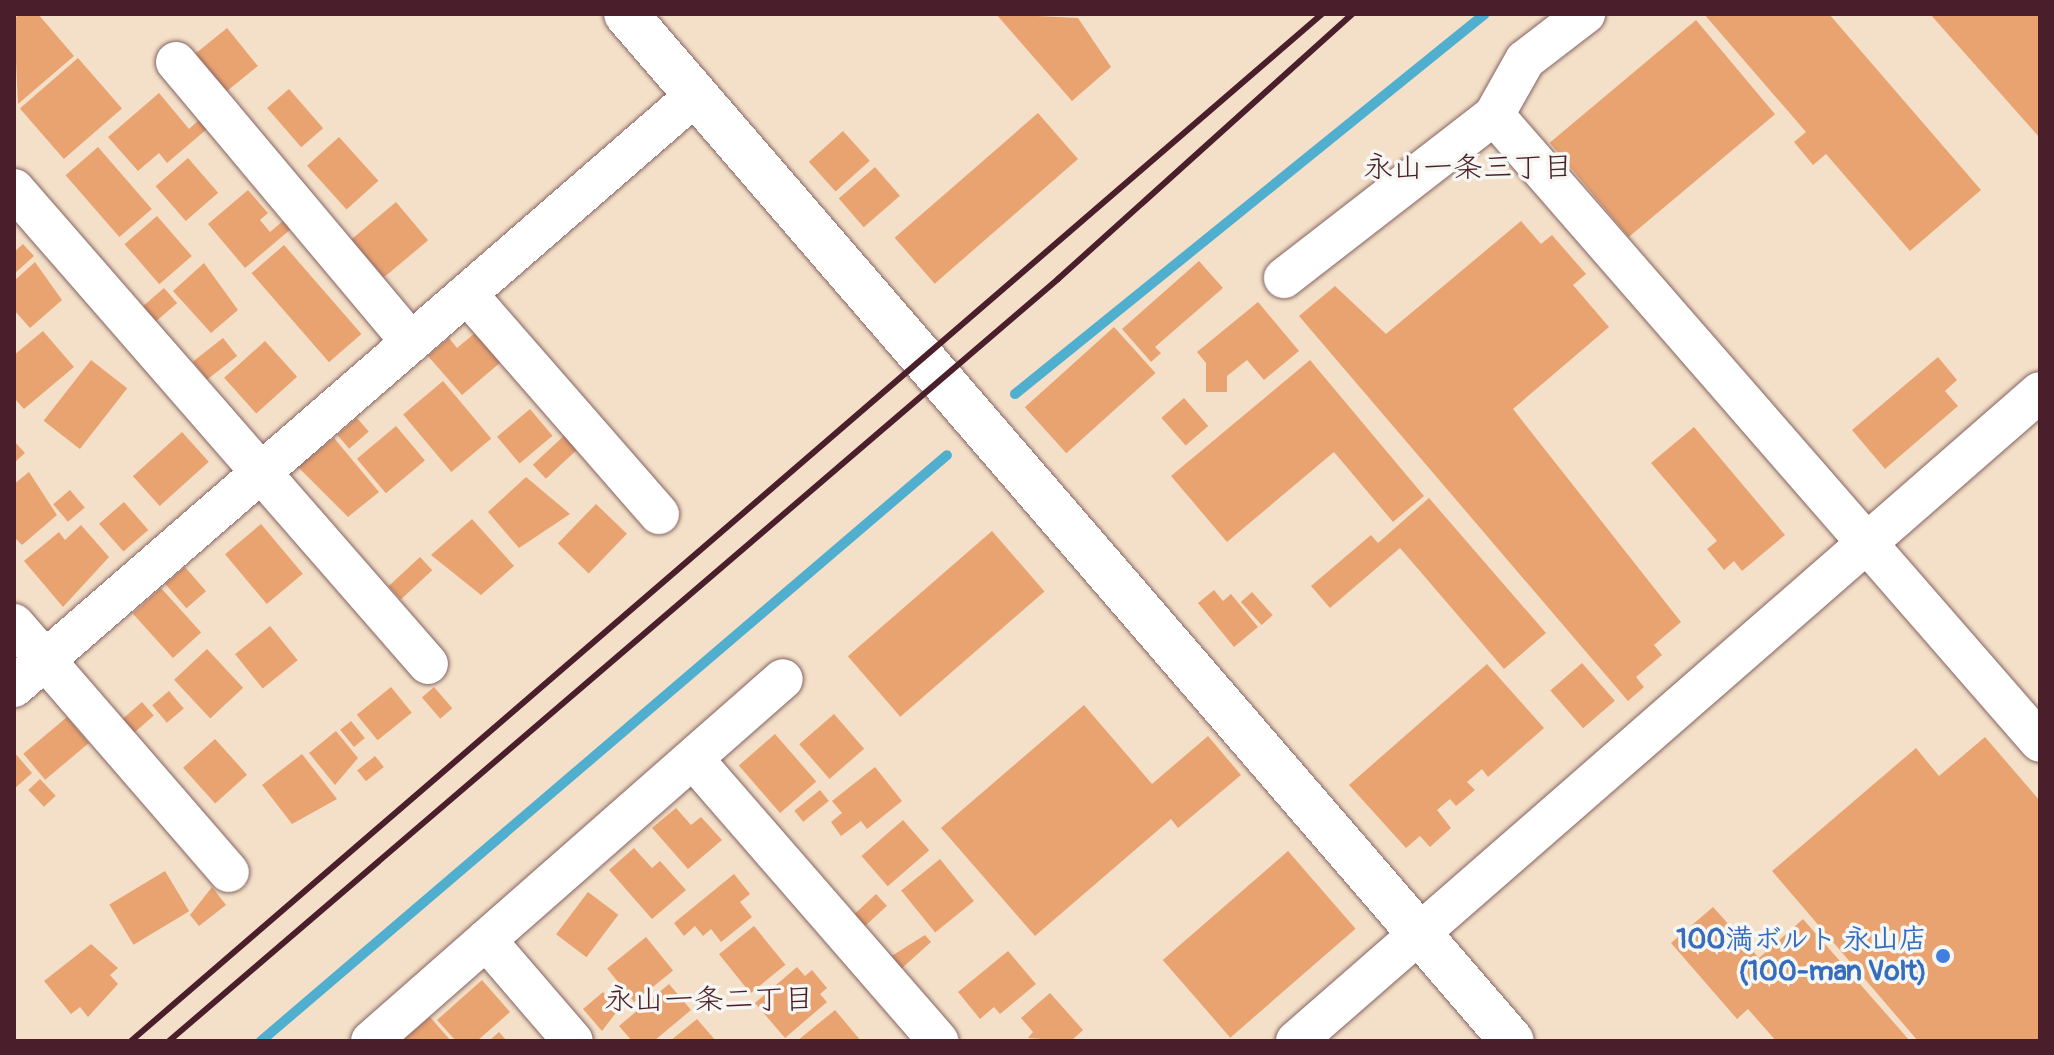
<!DOCTYPE html>
<html>
<head>
<meta charset="utf-8">
<style>
	body { margin:0 }
	#map { position:relative; width:2054px; height:1055px; overflow:hidden; background:#f4e0c8; font-family:Pangolin,"Klee One",sans-serif }
	div>[style] { position:absolute }
	.stream>* { height:10px; margin:-5px; padding:0 5px; transform-origin:5px; border-radius:5px; background:#50aecf }
	.building>* { inset:0; background:#e9a371; transform-origin:0 0 }
	.roads { filter:drop-shadow(0 0 2px #866362) drop-shadow(0 0 2px #866362) }
	.minor>* { height:40px; margin:-20px; padding:0 20px; transform-origin:20px; border-radius:20px; background:#fff }
	.tertiary>* { height:44px; margin:-22px; padding:0 22px; transform-origin:22px; border-radius:22px; background:#fff }
	.rail>* { height:6px; margin:-3px; padding:0 3px; transform-origin:3px; border-radius:3px; background:#4a1f2b }
	.dots>* { width:22px; height:22px; translate:-50% -50%; box-sizing:border-box; border:4px solid #f6f6f2; border-radius:50% }
	span { translate:-50% -50%; white-space:nowrap; text-align:center; line-height:1.15; -webkit-text-stroke:7px #f6f6f2; paint-order:stroke }
	.shop-label { font-size:28px; color:#366cbe; font-weight:700 }
	.right { translate:-100% -50%; text-align:right }
	.neighbourhood-label { font-size:30px; color:#4a1f2b }
	.frame { position:absolute; inset:0; border:16px solid #4a1f2b; pointer-events:none }
</style>
</head>
<body>
<div id="map">
	<div class="stream">
		<i style="left:1015px;top:394px;width:604px;rotate:-38.96deg"></i>
		<i style="left:261px;top:1041px;width:902px;rotate:-40.5deg"></i>
	</div>
	<div class="building">
		<i style="clip-path:polygon(20px 14px,38px 14px,74px 56px,18px 104px,14px 19px)"></i>
		<i style="clip-path:polygon(996px 14px,1078px 18px,1111px 67px,1072px 101px)"></i>
		<i style="clip-path:polygon(1704px 14px,1829px 14px,1981px 190px,1910px 251px,1826px 154px,1813px 165px,1794px 142px,1806px 132px)"></i>
		<i style="clip-path:polygon(1930px 14px,2040px 14px,2040px 138px)"></i>
		<i style="left:1696px;top:20px;width:123px;height:191px;rotate:50deg"></i>
		<i style="left:227px;top:28px;width:49px;height:44px;rotate:51deg"></i>
		<i style="left:78px;top:58px;width:67px;height:77px;rotate:49deg"></i>
		<i style="left:289px;top:89px;width:52px;height:29px;rotate:49deg"></i>
		<i style="clip-path:polygon(159px 93px,189px 129px,199px 120px,207px 129px,167px 163px,159px 153px,138px 171px,108px 137px)"></i>
		<i style="left:1038px;top:113px;width:61px;height:190px;rotate:49deg"></i>
		<i style="left:843px;top:131px;width:40px;height:46px;rotate:48deg"></i>
		<i style="left:339px;top:137px;width:59px;height:43px;rotate:48deg"></i>
		<i style="left:98px;top:147px;width:82px;height:43px;rotate:49deg"></i>
		<i style="left:188px;top:158px;width:46px;height:43px;rotate:49deg"></i>
		<i style="left:875px;top:167px;width:38px;height:48px;rotate:49deg"></i>
		<i style="clip-path:polygon(248px 190px,268px 213px,260px 220px,270px 232px,283px 221px,291px 229px,245px 268px,208px 224px)"></i>
		<i style="left:396px;top:202px;width:50px;height:58px;rotate:50deg"></i>
		<i style="left:157px;top:216px;width:53px;height:43px;rotate:49deg"></i>
		<i style="clip-path:polygon(1521px 221px,1541px 244px,1552px 235px,1586px 274px,1573px 285px,1609px 327px,1513px 409px,1681px 622px,1654px 645px,1662px 655px,1636px 677px,1644px 687px,1628px 701px,1299px 316px,1335px 286px,1386px 334px)"></i>
		<i style="clip-path:polygon(23px 244px,34px 256px,14px 274px,14px 252px)"></i>
		<i style="left:284px;top:245px;width:118px;height:43px;rotate:49deg"></i>
		<i style="clip-path:polygon(1199px 261px,1223px 288px,1155px 347px,1161px 353px,1151px 362px,1122px 329px)"></i>
		<i style="clip-path:polygon(35px 262px,62px 300px,30px 328px,14px 310px,14px 281px)"></i>
		<i style="clip-path:polygon(204px 263px,238px 310px,211px 333px,173px 291px)"></i>
		<i style="left:164px;top:288px;width:20px;height:29px;rotate:49deg"></i>
		<i style="clip-path:polygon(1258px 302px,1299px 351px,1264px 380px,1247px 360px,1227px 376px,1227px 392px,1206px 392px,1206px 363px,1197px 352px)"></i>
		<i style="left:1114px;top:327px;width:62px;height:120px;rotate:48deg"></i>
		<i style="clip-path:polygon(43px 331px,74px 367px,24px 409px,14px 398px,14px 355px)"></i>
		<i style="clip-path:polygon(475px 333px,501px 362px,462px 395px,428px 356px,449px 338px,457px 348px)"></i>
		<i style="left:223px;top:338px;width:23px;height:38px;rotate:52deg"></i>
		<i style="left:265px;top:341px;width:48px;height:55px;rotate:48deg"></i>
		<i style="clip-path:polygon(1938px 357px,1957px 380px,1945px 391px,1958px 406px,1885px 469px,1852px 430px)"></i>
		<i style="left:91px;top:360px;width:46px;height:77px;rotate:38deg"></i>
		<i style="clip-path:polygon(1310px 360px,1424px 496px,1393px 522px,1334px 452px,1227px 542px,1171px 476px)"></i>
		<i style="left:443px;top:381px;width:75px;height:52px;rotate:50deg"></i>
		<i style="left:1184px;top:398px;width:37px;height:30px;rotate:49deg"></i>
		<i style="left:530px;top:409px;width:35px;height:43px;rotate:50deg"></i>
		<i style="left:357px;top:418px;width:18px;height:26px;rotate:49deg"></i>
		<i style="left:396px;top:426px;width:45px;height:51px;rotate:50deg"></i>
		<i style="clip-path:polygon(1694px 427px,1785px 535px,1742px 571px,1734px 561px,1724px 570px,1707px 549px,1717px 541px,1651px 463px)"></i>
		<i style="left:182px;top:432px;width:40px;height:66px;rotate:48deg"></i>
		<i style="left:568px;top:432px;width:19px;height:48px;rotate:47deg"></i>
		<i style="clip-path:polygon(334px 438px,379px 492px,348px 517px,298px 467px)"></i>
		<i style="clip-path:polygon(14px 441px,25px 453px,14px 463px)"></i>
		<i style="clip-path:polygon(29px 472px,57px 515px,22px 545px,14px 537px,14px 484px)"></i>
		<i style="clip-path:polygon(526px 477px,570px 514px,519px 548px,488px 512px)"></i>
		<i style="left:70px;top:490px;width:23px;height:22px;rotate:50deg"></i>
		<i style="clip-path:polygon(1429px 498px,1546px 633px,1504px 669px,1400px 548px,1330px 608px,1311px 586px,1371px 535px,1378px 543px)"></i>
		<i style="left:124px;top:502px;width:37px;height:33px;rotate:49deg"></i>
		<i style="left:596px;top:504px;width:43px;height:55px;rotate:44deg"></i>
		<i style="clip-path:polygon(472px 519px,514px 566px,481px 595px,431px 555px)"></i>
		<i style="left:261px;top:524px;width:65px;height:47px;rotate:50deg"></i>
		<i style="clip-path:polygon(81px 525px,109px 557px,63px 607px,24px 561px,59px 532px,65px 540px)"></i>
		<i style="left:992px;top:531px;width:80px;height:191px;rotate:49deg"></i>
		<i style="left:420px;top:557px;width:18px;height:43px;rotate:47deg"></i>
		<i style="left:185px;top:567px;width:32px;height:26px;rotate:49deg"></i>
		<i style="left:161px;top:588px;width:60px;height:38px;rotate:48deg"></i>
		<i style="clip-path:polygon(1214px 590px,1223px 601px,1231px 594px,1258px 627px,1234px 647px,1198px 603px)"></i>
		<i style="left:1252px;top:592px;width:31px;height:15px;rotate:48deg"></i>
		<i style="left:270px;top:626px;width:44px;height:45px;rotate:51deg"></i>
		<i style="left:207px;top:649px;width:53px;height:45px;rotate:47deg"></i>
		<i style="left:1582px;top:663px;width:50px;height:42px;rotate:49deg"></i>
		<i style="clip-path:polygon(1487px 664px,1544px 728px,1488px 777px,1482px 769px,1467px 782px,1475px 790px,1456px 806px,1450px 799px,1437px 810px,1451px 828px,1430px 847px,1420px 836px,1406px 848px,1349px 785px)"></i>
		<i style="left:391px;top:687px;width:33px;height:44px;rotate:51deg"></i>
		<i style="left:434px;top:687px;width:28px;height:16px;rotate:49deg"></i>
		<i style="left:169px;top:691px;width:23px;height:22px;rotate:50deg"></i>
		<i style="left:142px;top:702px;width:18px;height:26px;rotate:49deg"></i>
		<i style="clip-path:polygon(1084px 705px,1152px 784px,1208px 736px,1241px 775px,1178px 828px,1171px 819px,1035px 936px,941px 828px)"></i>
		<i style="left:834px;top:714px;width:46px;height:46px;rotate:49deg"></i>
		<i style="left:67px;top:717px;width:34px;height:57px;rotate:50deg"></i>
		<i style="left:351px;top:721px;width:22px;height:14px;rotate:51deg"></i>
		<i style="clip-path:polygon(336px 731px,358px 758px,335px 785px,309px 753px)"></i>
		<i style="left:775px;top:734px;width:63px;height:48px;rotate:49deg"></i>
		<i style="clip-path:polygon(1985px 737px,2040px 801px,2040px 1041px,1918px 1041px,1772px 871px,1916px 748px,1939px 776px)"></i>
		<i style="left:215px;top:739px;width:48px;height:43px;rotate:48deg"></i>
		<i style="clip-path:polygon(14px 752px,32px 773px,14px 789px)"></i>
		<i style="clip-path:polygon(302px 754px,337px 799px,292px 824px,262px 785px)"></i>
		<i style="left:375px;top:756px;width:14px;height:23px;rotate:51deg"></i>
		<i style="clip-path:polygon(875px 767px,902px 801px,867px 829px,861px 821px,841px 836px,831px 822px,842px 813px,832px 801px)"></i>
		<i style="left:40px;top:779px;width:23px;height:16px;rotate:47deg"></i>
		<i style="left:820px;top:790px;width:14px;height:33px;rotate:51deg"></i>
		<i style="clip-path:polygon(676px 808px,691px 825px,701px 817px,722px 840px,688px 869px,652px 828px)"></i>
		<i style="left:903px;top:820px;width:40px;height:55px;rotate:49deg"></i>
		<i style="clip-path:polygon(634px 848px,652px 868px,660px 861px,686px 890px,652px 919px,609px 870px)"></i>
		<i style="left:1288px;top:851px;width:103px;height:166px;rotate:49deg"></i>
		<i style="left:940px;top:859px;width:54px;height:50px;rotate:51deg"></i>
		<i style="left:165px;top:871px;width:47px;height:65px;rotate:59deg"></i>
		<i style="clip-path:polygon(734px 874px,750px 894px,740px 902px,752px 917px,721px 942px,711px 929px,703px 936px,695px 926px,684px 936px,674px 923px)"></i>
		<i style="clip-path:polygon(212px 887px,226px 905px,199px 926px,190px 915px)"></i>
		<i style="left:588px;top:892px;width:38px;height:53px;rotate:37deg"></i>
		<i style="left:876px;top:894px;width:16px;height:33px;rotate:47deg"></i>
		<i style="clip-path:polygon(1713px 907px,1759px 958px,1803px 919px,1910px 1041px,1776px 1041px,1748px 1009px,1737px 1019px,1671px 943px)"></i>
		<i style="left:754px;top:926px;width:50px;height:45px;rotate:51deg"></i>
		<i style="clip-path:polygon(925px 935px,931px 942px,901px 969px,890px 957px)"></i>
		<i style="left:646px;top:937px;width:43px;height:50px;rotate:51deg"></i>
		<i style="clip-path:polygon(91px 944px,118px 968px,110px 975px,118px 984px,88px 1017px,80px 1007px,71px 1014px,44px 981px)"></i>
		<i style="clip-path:polygon(1008px 951px,1036px 984px,1000px 1014px,994px 1007px,980px 1019px,958px 992px)"></i>
		<i style="clip-path:polygon(797px 967px,805px 976px,812px 970px,827px 988px,820px 994px,827px 1002px,785px 1038px,755px 1003px)"></i>
		<i style="clip-path:polygon(482px 980px,510px 1012px,477px 1041px,456px 1041px,437px 1020px)"></i>
		<i style="clip-path:polygon(669px 984px,691px 1010px,654px 1041px,632px 1041px,619px 1026px)"></i>
		<i style="clip-path:polygon(603px 992px,618px 1010px,602px 1031px,583px 1009px)"></i>
		<i style="clip-path:polygon(1050px 993px,1083px 1030px,1071px 1041px,1028px 1038px,1033px 1032px,1021px 1018px)"></i>
		<i style="clip-path:polygon(835px 1010px,861px 1041px,797px 1041px)"></i>
		<i style="clip-path:polygon(430px 1017px,451px 1041px,402px 1041px)"></i>
		<i style="clip-path:polygon(697px 1019px,716px 1041px,670px 1041px)"></i>
		<i style="clip-path:polygon(499px 1032px,507px 1041px,489px 1041px)"></i>
	</div>
	<div class="roads">
		<div class="minor">
			<i style="left:176px;top:62px;width:366px;rotate:50deg"></i>
			<i style="left:1494px;top:115px;width:63px;rotate:-60.6deg"></i>
			<i style="left:1525px;top:60px;width:76px;rotate:-37.5deg"></i>
			<i style="left:14px;top:189px;width:630px;rotate:48.93deg"></i>
			<i style="left:1284px;top:278px;width:266px;rotate:-37.8deg"></i>
			<i style="left:1494px;top:115px;width:831px;rotate:48.95deg"></i>
			<i style="left:467px;top:294px;width:292px;rotate:48.9deg"></i>
			<i style="left:14px;top:624px;width:328px;rotate:49.1deg"></i>
			<i style="left:14px;top:687px;width:905px;rotate:-40.97deg"></i>
			<i style="left:695px;top:761px;width:371px;rotate:49deg"></i>
			<i style="left:486px;top:940px;width:133px;rotate:49.3deg"></i>
			<i style="left:371px;top:1041px;width:548px;rotate:-41.3deg"></i>
			<i style="left:1296px;top:1041px;width:987px;rotate:-41.1deg"></i>
		</div>
		<div class="tertiary">
			<i style="left:626px;top:14px;width:1356px;rotate:49.22deg"></i>
		</div>
	</div>
	<div class="rail">
		<i style="left:131px;top:1041px;width:1573px;rotate:-40.77deg"></i>
		<i style="left:169px;top:1041px;width:1171px;rotate:-40.6deg"></i>
		<i style="left:1058px;top:279px;width:396px;rotate:-42deg"></i>
	</div>
	<div class="dots">
		<i style="left:1943px;top:956px;background:#3f7fe0"></i>
	</div>
	<div class="shop-label">
		<span class="right" style="left:1927px;top:956px">100満ボルト 永山店<br>(100-man Volt)</span>
	</div>
	<div class="neighbourhood-label">
		<span style="left:1468px;top:168px">永山一条三丁目</span>
		<span style="left:709px;top:1000px">永山一条二丁目</span>
	</div>
	<div class="frame"></div>
</div>
</body>
</html>
